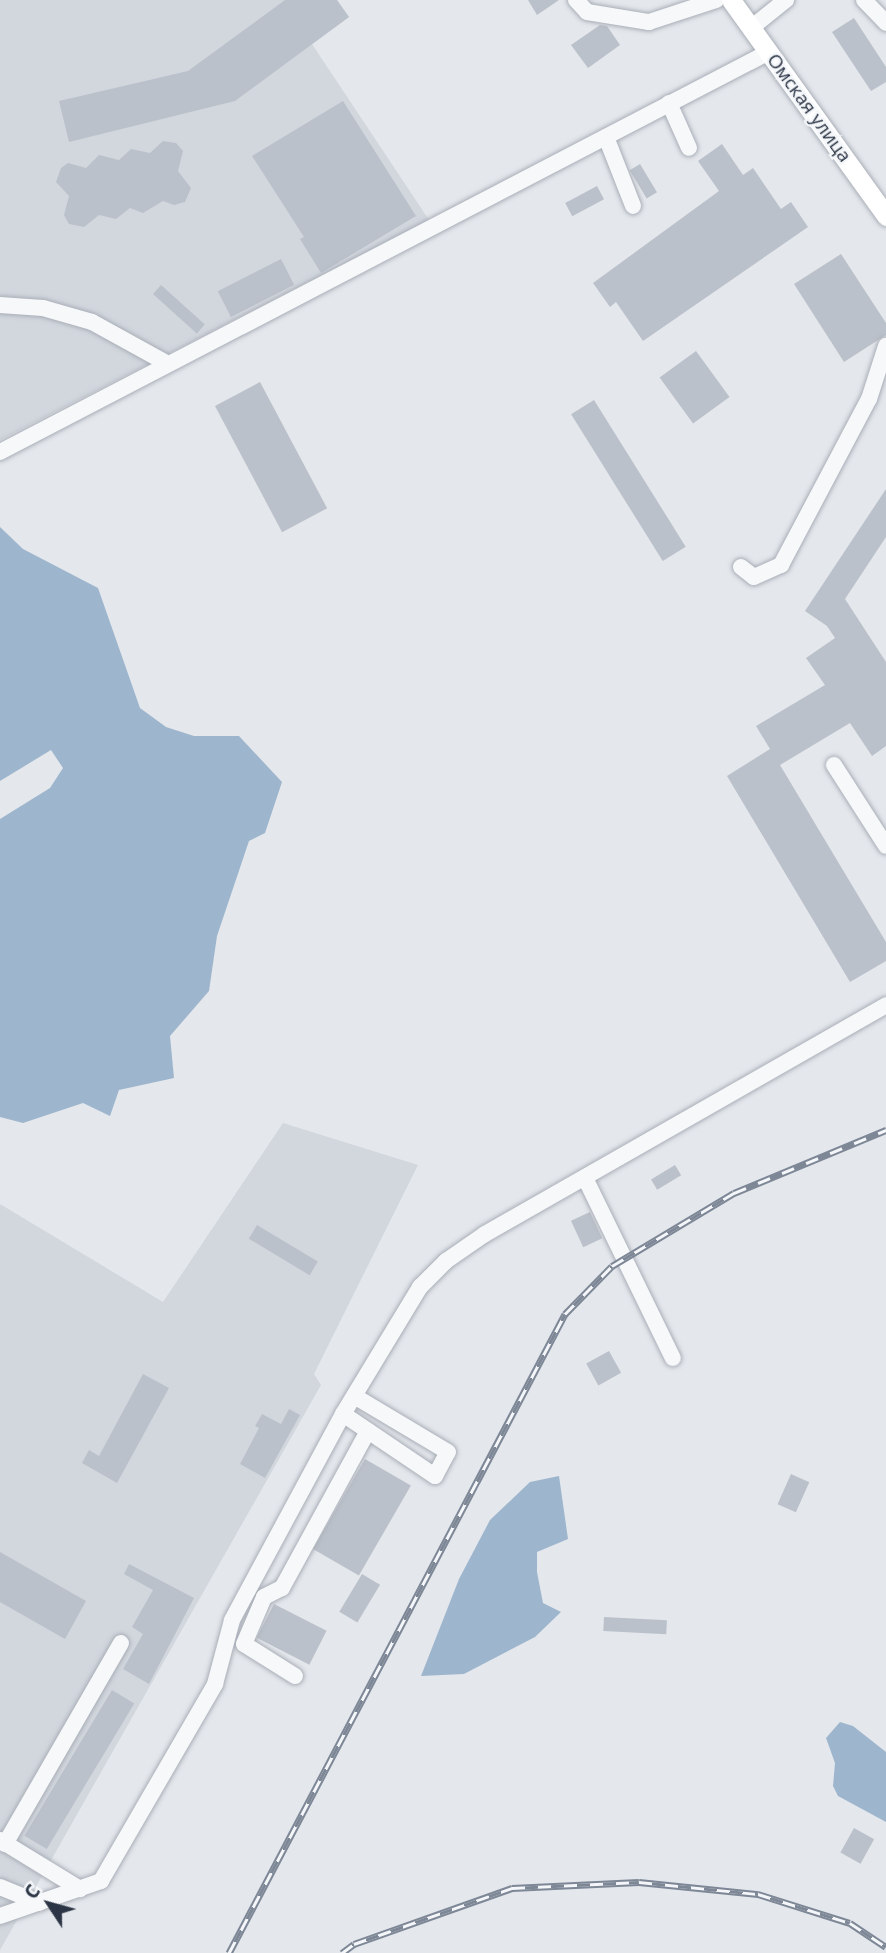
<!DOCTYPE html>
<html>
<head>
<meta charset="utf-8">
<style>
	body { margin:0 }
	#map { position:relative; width:886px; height:1953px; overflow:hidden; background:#e4e7ec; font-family:"Open Sans",sans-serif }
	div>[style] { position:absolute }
	.built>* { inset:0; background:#d2d7de }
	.water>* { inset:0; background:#9eb6cd }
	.building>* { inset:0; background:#bbc1ca; transform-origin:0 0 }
	.roads { filter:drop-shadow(0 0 2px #a9aeb7) drop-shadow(0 0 2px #a9aeb7) }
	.minor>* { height:16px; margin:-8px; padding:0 8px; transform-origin:8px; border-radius:8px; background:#f7f8fa }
	.major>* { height:19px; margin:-9.5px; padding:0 9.5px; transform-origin:9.5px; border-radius:9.5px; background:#fff }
	.rail>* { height:7px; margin-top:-3.5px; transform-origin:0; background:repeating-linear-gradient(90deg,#f4f6f9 0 13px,#7d8796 0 26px); box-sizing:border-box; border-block:2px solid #7d8796 }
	span { translate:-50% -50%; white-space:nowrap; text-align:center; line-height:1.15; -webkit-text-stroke:5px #f4f6f9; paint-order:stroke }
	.street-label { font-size:19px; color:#2b3545 }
	.north { position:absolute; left:14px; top:1869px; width:70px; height:70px; -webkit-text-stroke:5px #f4f6f9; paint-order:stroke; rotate:306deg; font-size:19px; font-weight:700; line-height:28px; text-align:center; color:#2b3545 }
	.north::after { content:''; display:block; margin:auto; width:24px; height:32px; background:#2b3545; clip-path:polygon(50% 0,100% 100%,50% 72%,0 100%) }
</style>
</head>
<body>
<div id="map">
	<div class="built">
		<i style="clip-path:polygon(0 0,337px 0,349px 17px,312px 44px,429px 220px,0 440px)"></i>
		<i style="clip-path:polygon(283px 1123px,418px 1165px,314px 1374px,321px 1385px,0 1950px,0 1204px,163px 1302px)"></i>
	</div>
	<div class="water">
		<i style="clip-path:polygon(0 527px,23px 549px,98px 588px,140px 708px,166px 727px,194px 736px,239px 736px,282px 782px,265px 833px,249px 841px,217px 936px,209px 991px,170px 1036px,174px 1078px,119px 1090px,110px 1116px,83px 1103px,23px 1123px,0 1117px,0 819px,50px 788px,63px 768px,51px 750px,0 781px)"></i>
		<i style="clip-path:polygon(559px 1476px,568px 1539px,537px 1552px,537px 1572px,543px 1603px,561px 1612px,535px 1637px,464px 1674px,421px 1676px,459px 1579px,490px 1520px,530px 1482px)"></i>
		<i style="clip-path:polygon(840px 1722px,853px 1726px,886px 1752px,886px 1822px,838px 1796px,833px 1786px,835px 1763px,826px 1738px)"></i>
	</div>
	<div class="building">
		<i style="clip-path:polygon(285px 0,337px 0,349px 17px,235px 101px,69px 142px,59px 101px,188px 71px)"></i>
		<i style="clip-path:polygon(528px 0,559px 0,537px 15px)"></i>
		<i style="clip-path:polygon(854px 18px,886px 67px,886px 82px,871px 91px,832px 32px)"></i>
		<i style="clip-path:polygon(600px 25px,607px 26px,620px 45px,588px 68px,571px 45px)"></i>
		<i style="clip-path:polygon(343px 101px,416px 216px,321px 273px,300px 239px,304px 237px,252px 156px)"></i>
		<i style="clip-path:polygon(163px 141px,176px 143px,183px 151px,178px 171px,191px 188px,185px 202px,174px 205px,163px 201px,143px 213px,130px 208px,116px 219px,99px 215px,84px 227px,69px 224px,64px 215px,69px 196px,56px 182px,61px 168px,68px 163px,86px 168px,99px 155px,119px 160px,131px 149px,150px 153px)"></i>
		<i style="clip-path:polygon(722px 144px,743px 175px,753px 168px,781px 209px,791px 202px,808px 227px,643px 341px,616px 302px,610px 307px,593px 283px,719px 191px,698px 161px)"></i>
		<i style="left:640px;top:164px;width:33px;height:12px;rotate:59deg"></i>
		<i style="left:597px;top:186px;width:15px;height:36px;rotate:62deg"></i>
		<i style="clip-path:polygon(841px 254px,886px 323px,886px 335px,844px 362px,794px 284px)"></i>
		<i style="left:281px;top:259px;width:29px;height:71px;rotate:63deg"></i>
		<i style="left:161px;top:285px;width:59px;height:12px;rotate:42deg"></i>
		<i style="left:696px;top:351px;width:57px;height:45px;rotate:54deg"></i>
		<i style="left:260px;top:382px;width:143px;height:51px;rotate:62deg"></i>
		<i style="left:594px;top:400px;width:173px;height:27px;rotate:58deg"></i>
		<i style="clip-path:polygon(886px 489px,886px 537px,845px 599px,886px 662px,886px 746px,872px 756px,850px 723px,780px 765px,886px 942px,886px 961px,850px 982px,727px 776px,770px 749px,756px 726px,825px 685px,806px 658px,835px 638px,827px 626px,805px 611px)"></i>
		<i style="left:675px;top:1165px;width:12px;height:28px;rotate:59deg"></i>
		<i style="left:590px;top:1212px;width:29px;height:21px;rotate:65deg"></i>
		<i style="left:257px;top:1225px;width:71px;height:16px;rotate:31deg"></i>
		<i style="left:609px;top:1351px;width:25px;height:26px;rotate:61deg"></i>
		<i style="clip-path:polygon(143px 1374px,169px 1388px,117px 1483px,82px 1463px,89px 1450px,99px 1456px)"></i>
		<i style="clip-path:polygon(289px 1409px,300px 1415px,265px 1478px,240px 1464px,259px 1428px,255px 1426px,262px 1414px,281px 1424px)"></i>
		<i style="left:365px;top:1459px;width:53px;height:104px;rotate:30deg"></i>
		<i style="left:791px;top:1474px;width:20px;height:33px;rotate:24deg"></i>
		<i style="clip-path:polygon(0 1552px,86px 1601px,65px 1639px,0 1602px)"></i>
		<i style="clip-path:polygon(129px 1564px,194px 1598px,149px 1684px,123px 1669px,143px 1634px,132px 1627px,153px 1590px,124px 1574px)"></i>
		<i style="left:362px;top:1574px;width:21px;height:44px;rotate:31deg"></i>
		<i style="left:274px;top:1604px;width:59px;height:38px;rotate:27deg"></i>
		<i style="left:604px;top:1617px;width:63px;height:14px;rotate:3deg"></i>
		<i style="left:112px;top:1690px;width:26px;height:170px;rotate:31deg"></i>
		<i style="left:854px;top:1828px;width:23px;height:28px;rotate:29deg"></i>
	</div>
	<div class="roads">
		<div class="minor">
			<i style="left:576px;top:0;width:16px;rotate:47deg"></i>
			<i style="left:587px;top:12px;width:63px;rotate:9.2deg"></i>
			<i style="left:649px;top:22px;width:71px;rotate:-18.2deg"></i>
			<i style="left:864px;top:0;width:32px;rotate:46deg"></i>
			<i style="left:751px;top:28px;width:45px;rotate:-38.7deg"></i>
			<i style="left:669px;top:103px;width:49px;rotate:66deg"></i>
			<i style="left:606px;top:137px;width:74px;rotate:68.6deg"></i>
			<i style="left:0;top:305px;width:43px;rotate:4deg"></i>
			<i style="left:43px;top:308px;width:51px;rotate:15.9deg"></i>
			<i style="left:92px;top:322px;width:87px;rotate:28.9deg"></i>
			<i style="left:0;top:452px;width:867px;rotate:-27.48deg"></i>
			<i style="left:741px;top:567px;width:16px;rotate:38deg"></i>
			<i style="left:754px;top:577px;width:30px;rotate:-24deg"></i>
			<i style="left:781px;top:565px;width:188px;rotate:-62.1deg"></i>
			<i style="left:869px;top:399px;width:56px;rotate:-72.2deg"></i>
			<i style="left:834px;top:765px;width:96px;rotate:57.3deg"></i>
			<i style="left:586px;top:1180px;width:198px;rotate:64deg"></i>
			<i style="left:343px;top:1414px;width:111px;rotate:34deg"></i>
			<i style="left:435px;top:1476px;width:27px;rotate:-62deg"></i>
			<i style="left:448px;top:1452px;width:109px;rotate:-149.2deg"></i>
			<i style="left:295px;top:1676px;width:60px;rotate:-147.9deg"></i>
			<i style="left:244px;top:1644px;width:51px;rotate:-66.9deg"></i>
			<i style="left:264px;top:1597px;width:20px;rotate:-27deg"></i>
			<i style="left:282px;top:1588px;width:179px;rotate:-61.3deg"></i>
			<i style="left:0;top:1840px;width:94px;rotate:31.5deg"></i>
			<i style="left:5px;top:1844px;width:232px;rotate:-60deg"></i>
			<i style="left:0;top:1887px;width:42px;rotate:22.3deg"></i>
			<i style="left:0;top:1916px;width:107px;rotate:-19.1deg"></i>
			<i style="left:101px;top:1881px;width:228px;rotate:-59.9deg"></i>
			<i style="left:215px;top:1684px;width:66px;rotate:-75.1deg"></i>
			<i style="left:232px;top:1620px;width:234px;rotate:-61.7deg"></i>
			<i style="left:343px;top:1414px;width:149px;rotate:-58.8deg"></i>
			<i style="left:420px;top:1287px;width:37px;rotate:-45deg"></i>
			<i style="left:446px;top:1261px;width:47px;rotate:-34.7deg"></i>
			<i style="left:485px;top:1234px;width:462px;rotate:-29.7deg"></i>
		</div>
		<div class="major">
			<i style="left:731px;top:0;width:266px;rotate:54.3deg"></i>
		</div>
	</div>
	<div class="rail">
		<i style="left:229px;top:1953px;width:722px;rotate:-62.26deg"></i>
		<i style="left:565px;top:1314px;width:67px;rotate:-45.6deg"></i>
		<i style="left:612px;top:1266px;width:142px;rotate:-30.9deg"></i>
		<i style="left:734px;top:1193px;width:165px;rotate:-22.5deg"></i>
		<i style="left:342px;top:1953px;width:15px;rotate:-37deg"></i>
		<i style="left:354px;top:1944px;width:168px;rotate:-19.5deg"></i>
		<i style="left:512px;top:1888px;width:127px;rotate:-2.7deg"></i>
		<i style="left:639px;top:1882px;width:120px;rotate:5.8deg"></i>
		<i style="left:758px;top:1894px;width:96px;rotate:17.5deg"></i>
		<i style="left:850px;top:1923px;width:43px;rotate:33.7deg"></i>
	</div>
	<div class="street-label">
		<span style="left:809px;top:108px;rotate:54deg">Омская улица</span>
	</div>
	<div class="north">С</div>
</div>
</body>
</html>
